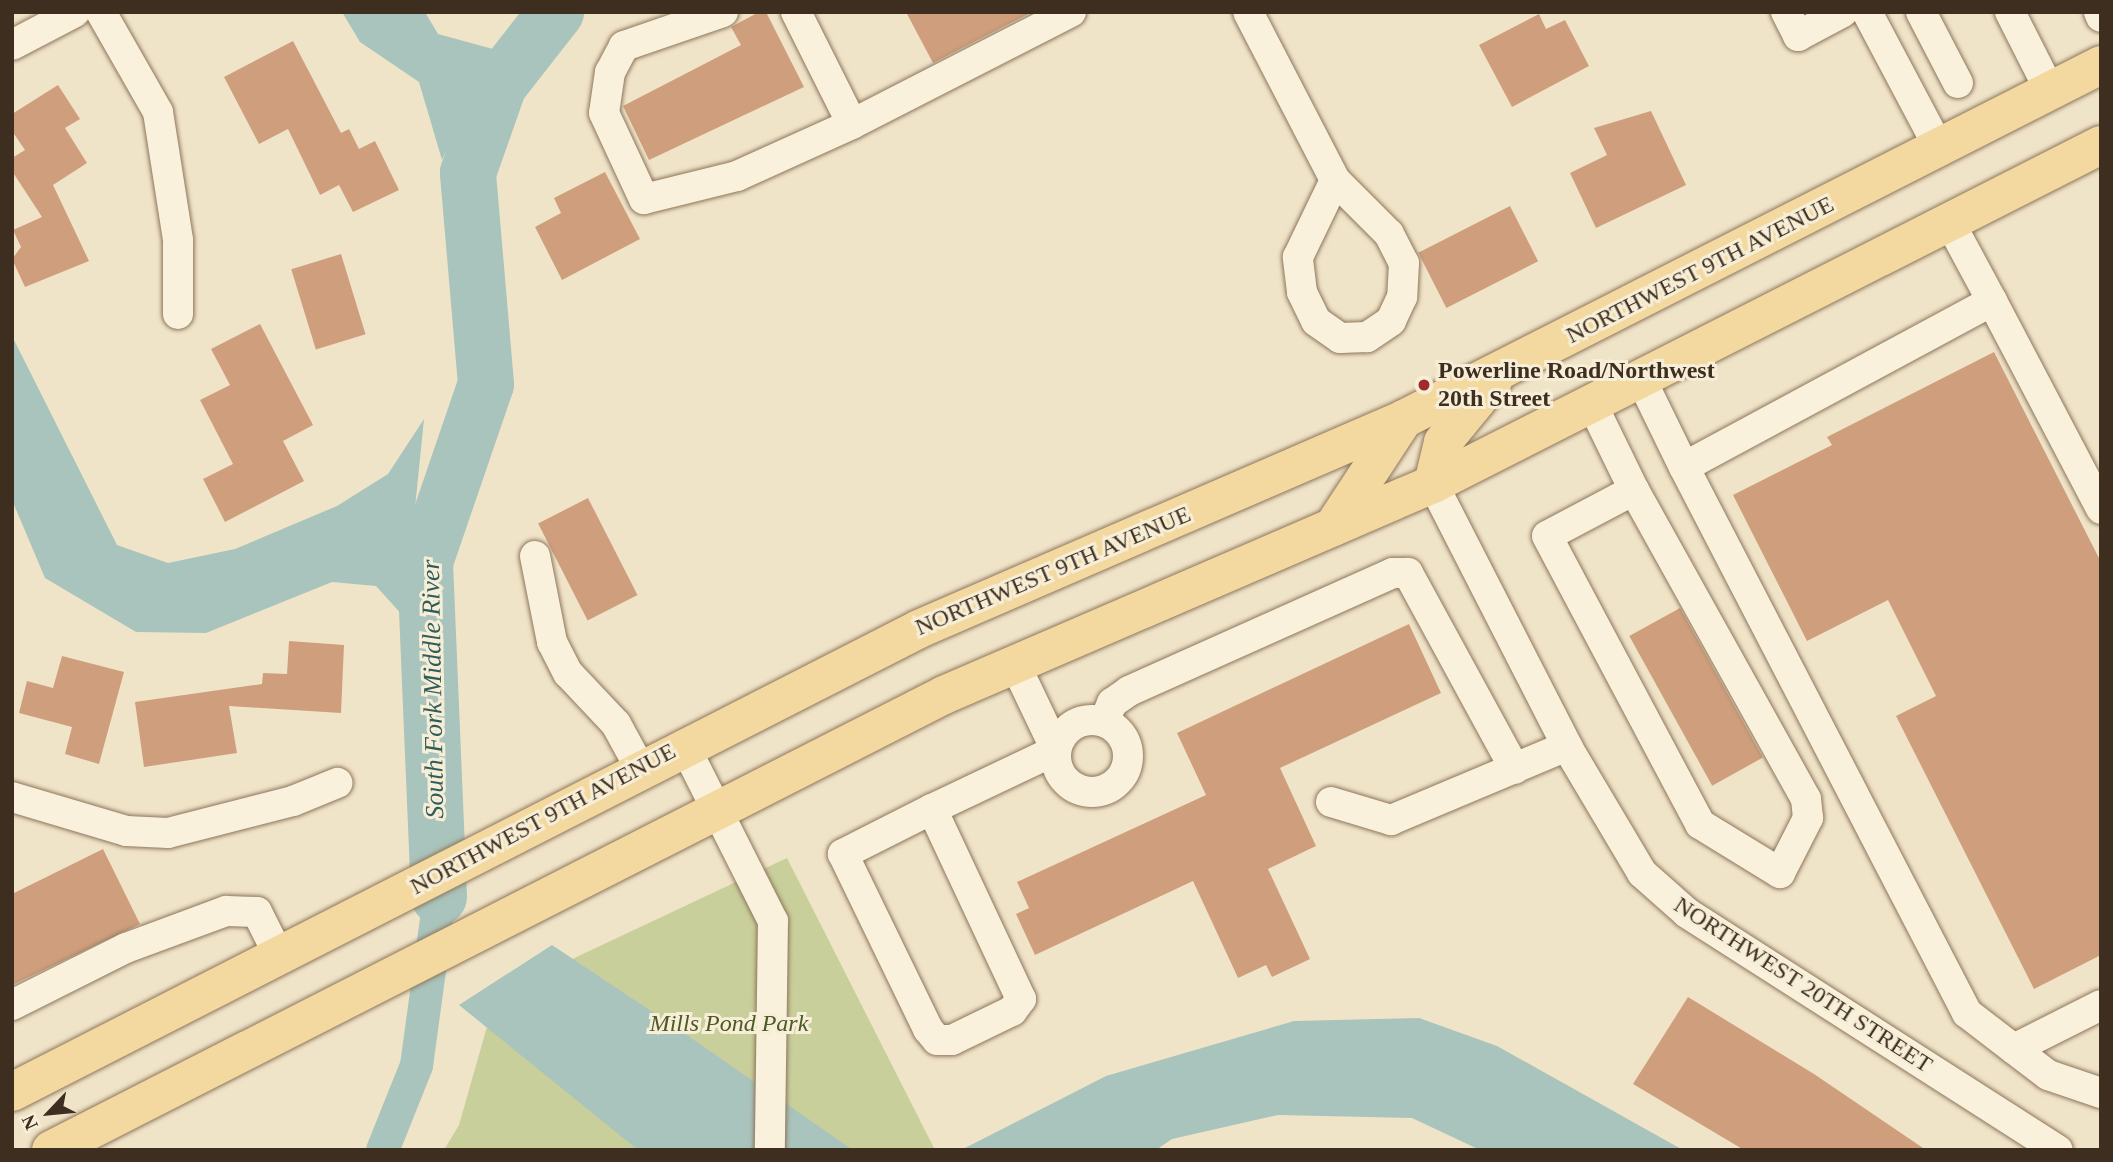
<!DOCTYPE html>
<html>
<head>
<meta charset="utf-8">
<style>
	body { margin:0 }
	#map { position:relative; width:2113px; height:1162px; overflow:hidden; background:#f0e4c8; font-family:Georgia,serif }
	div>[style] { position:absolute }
	.green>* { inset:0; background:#c9cf9b }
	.water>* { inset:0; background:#a9c4bc }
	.canal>* { height:33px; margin:-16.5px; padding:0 16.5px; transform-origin:16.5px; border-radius:16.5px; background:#a9c4bc }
	.river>* { height:56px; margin:-28px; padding:0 28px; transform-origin:28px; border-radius:28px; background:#a9c4bc }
	.building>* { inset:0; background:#cf9f7d; transform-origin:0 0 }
	.roads { filter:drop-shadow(0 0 2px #8d765c) drop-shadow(0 0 2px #8d765c) }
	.minor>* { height:30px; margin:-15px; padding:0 15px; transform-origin:15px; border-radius:15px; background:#faf1dc }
	.minor>.ring { margin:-15px; padding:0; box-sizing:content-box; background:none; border:30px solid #faf1dc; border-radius:50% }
	.major>* { height:38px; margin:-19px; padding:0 19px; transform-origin:19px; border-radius:19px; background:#f3d9a0 }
	.dots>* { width:19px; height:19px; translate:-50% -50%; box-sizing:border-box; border:4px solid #f7eed8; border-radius:50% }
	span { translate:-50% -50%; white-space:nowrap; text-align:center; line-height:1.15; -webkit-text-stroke:6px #f7eed8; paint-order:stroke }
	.street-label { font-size:24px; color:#3d2e20 }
	.poi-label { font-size:24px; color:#3d2e20; font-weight:700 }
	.left { translate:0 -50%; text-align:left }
	.park-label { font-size:24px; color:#4d5a26; font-style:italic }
	.water-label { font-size:26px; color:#2f5d5a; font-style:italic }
	.frame { position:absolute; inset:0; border:14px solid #3d2e20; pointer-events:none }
	.north { position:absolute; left:14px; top:1078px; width:70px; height:70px; -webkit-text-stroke:5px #f7eed8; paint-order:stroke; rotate:244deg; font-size:19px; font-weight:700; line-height:28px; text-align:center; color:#3d2e20 }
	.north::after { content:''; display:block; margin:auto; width:24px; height:32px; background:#3d2e20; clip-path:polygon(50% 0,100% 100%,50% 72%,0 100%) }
</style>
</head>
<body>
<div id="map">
	<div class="green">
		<i style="clip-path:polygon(787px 858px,935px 1150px,444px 1150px,459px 1125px,496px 995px)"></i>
	</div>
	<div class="water">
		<i style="clip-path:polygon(342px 12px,425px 12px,438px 34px,493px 49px,442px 160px,419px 82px,360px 42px)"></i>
		<i style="clip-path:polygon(12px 336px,117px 545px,168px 563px,235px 549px,337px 506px,388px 474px,424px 419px,404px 617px,376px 586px,332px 582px,206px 633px,136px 632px,45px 578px,12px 500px)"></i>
		<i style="clip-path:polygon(552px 945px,684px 1033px,853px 1150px,638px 1150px,459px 1005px)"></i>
		<i style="clip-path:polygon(1419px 1018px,1497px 1046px,1683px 1150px,1480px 1150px,1412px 1118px,1278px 1115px,1172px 1139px,1156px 1150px,961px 1150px,1106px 1076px,1294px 1021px)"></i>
	</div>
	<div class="canal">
		<i style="left:382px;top:1150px;width:92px;rotate:-68.2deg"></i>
		<i style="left:416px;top:1065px;width:170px;rotate:-82.2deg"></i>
	</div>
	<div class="river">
		<i style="left:439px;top:897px;width:335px;rotate:-92.4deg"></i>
		<i style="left:425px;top:562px;width:188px;rotate:-71.1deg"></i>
		<i style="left:486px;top:384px;width:212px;rotate:-94.9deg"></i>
		<i style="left:468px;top:173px;width:93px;rotate:-70.6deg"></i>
		<i style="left:499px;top:85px;width:93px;rotate:-52deg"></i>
	</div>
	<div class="building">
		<i style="clip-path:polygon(759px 12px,766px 12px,804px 87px,649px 160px,623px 106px,741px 45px,731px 27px)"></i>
		<i style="clip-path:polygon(906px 12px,1032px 12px,933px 63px)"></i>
		<i style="clip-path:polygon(1539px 14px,1546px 29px,1565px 20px,1589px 66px,1512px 107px,1479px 45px)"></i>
		<i style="clip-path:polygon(293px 41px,341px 133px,349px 129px,359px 149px,375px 141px,399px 190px,353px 212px,339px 185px,320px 195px,288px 129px,259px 144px,224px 77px)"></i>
		<i style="clip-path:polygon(58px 85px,80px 119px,65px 128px,87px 163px,53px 185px,89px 261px,25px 287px,12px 259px,21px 247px,13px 230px,42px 217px,12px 171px,12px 158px,25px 150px,12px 131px,12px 114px)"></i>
		<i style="clip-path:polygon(1651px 111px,1686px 185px,1596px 228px,1570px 173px,1607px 155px,1594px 128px)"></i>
		<i style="clip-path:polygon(605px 172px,640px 239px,562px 280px,535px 227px,561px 213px,554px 198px)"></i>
		<i style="left:1510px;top:206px;width:62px;height:103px;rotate:63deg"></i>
		<i style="left:341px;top:254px;width:84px;height:52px;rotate:73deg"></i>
		<i style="clip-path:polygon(260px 324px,313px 425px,283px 441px,304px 481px,225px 522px,203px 479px,233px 464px,200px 400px,230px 385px,211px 349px)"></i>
		<i style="clip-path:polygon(1994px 352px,2101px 562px,2101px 955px,2034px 989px,1896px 716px,1936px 696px,1888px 600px,1807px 641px,1733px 495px,1832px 445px,1827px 437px)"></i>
		<i style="left:588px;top:498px;width:109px;height:56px;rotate:63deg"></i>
		<i style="left:1680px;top:608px;width:171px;height:58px;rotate:61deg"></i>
		<i style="clip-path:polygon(1409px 624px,1441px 693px,1280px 768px,1316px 846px,1268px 869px,1310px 959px,1272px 977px,1266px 965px,1238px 978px,1193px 881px,1035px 955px,1016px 914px,1029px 908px,1017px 882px,1206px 795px,1177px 733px)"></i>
		<i style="clip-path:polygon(289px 641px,344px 645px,341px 713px,229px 706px,237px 753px,144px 767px,135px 702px,262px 684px,263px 673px,287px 674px)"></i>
		<i style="clip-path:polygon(62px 656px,124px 672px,99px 764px,65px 754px,72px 727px,19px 713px,27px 681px,53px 688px)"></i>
		<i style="clip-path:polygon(103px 849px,140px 924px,12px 985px,12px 894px)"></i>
		<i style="clip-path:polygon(1688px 997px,1814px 1074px,1926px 1150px,1744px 1150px,1633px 1084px)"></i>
	</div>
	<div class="roads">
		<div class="minor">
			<i style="left:101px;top:12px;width:115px;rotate:60.3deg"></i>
			<i style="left:158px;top:112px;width:130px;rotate:81.1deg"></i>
			<i style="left:178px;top:240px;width:74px;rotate:90deg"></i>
			<i style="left:723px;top:12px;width:105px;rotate:161deg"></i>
			<i style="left:624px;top:46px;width:30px;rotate:118deg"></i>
			<i style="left:610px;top:72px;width:41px;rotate:98.3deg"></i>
			<i style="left:604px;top:113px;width:95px;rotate:65.1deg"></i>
			<i style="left:644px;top:199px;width:96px;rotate:-13.9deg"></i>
			<i style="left:737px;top:176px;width:126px;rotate:-24.3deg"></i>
			<i style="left:796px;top:12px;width:125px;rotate:63.4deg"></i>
			<i style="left:852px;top:124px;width:246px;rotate:-27.1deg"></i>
			<i style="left:1248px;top:12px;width:189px;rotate:62.6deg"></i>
			<i style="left:1335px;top:180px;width:76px;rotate:45deg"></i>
			<i style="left:1389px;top:234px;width:33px;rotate:63deg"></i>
			<i style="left:1404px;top:263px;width:34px;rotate:93deg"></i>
			<i style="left:1402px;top:297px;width:26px;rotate:115deg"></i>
			<i style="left:1391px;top:321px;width:29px;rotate:146deg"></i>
			<i style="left:1367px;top:337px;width:27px;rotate:178deg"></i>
			<i style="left:1340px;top:338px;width:29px;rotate:-145deg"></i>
			<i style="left:1316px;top:321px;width:32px;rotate:-116deg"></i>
			<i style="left:1302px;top:292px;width:35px;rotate:-97deg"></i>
			<i style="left:1298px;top:257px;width:85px;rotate:-64.3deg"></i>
			<i style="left:1786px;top:12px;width:27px;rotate:63deg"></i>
			<i style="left:1798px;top:36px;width:51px;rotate:-28.1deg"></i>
			<i style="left:1867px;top:12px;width:154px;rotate:62.1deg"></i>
			<i style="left:1921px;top:12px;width:80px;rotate:62.5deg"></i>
			<i style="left:2010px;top:12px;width:89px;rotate:63.1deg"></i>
			<i style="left:2099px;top:12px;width:5px;rotate:68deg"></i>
			<i style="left:12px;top:45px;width:71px;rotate:-27.6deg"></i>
			<i style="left:1992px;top:301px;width:235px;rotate:62.3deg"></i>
			<i style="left:1641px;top:379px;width:98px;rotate:64deg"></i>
			<i style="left:1684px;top:467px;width:350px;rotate:-28.3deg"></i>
			<i style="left:1992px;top:301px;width:89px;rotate:-118.3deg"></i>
			<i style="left:1592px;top:404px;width:96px;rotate:64deg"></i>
			<i style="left:1634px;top:490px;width:98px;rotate:152.1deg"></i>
			<i style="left:1547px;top:536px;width:326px;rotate:62deg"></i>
			<i style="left:1700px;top:824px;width:94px;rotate:31.5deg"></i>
			<i style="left:1780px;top:873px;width:62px;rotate:-63deg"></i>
			<i style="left:1808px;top:818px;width:19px;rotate:-96deg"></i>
			<i style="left:1806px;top:799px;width:354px;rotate:-119.1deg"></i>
			<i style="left:1684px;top:467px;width:615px;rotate:62.6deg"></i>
			<i style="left:1967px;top:1013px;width:59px;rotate:37.5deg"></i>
			<i style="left:1433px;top:484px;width:299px;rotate:62.9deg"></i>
			<i style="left:1569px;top:750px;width:143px;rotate:59.3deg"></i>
			<i style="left:1642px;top:873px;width:60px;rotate:41.6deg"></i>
			<i style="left:1687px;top:913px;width:440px;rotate:32.6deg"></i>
			<i style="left:535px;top:556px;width:88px;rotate:78.8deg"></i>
			<i style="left:552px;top:642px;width:35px;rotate:63deg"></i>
			<i style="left:568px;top:673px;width:70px;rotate:46.7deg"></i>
			<i style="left:616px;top:724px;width:50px;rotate:61.4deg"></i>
			<i class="ring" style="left:1056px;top:720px;width:42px;height:42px"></i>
			<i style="left:1104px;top:722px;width:21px;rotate:-67deg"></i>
			<i style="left:1112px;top:703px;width:21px;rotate:-35deg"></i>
			<i style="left:1129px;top:691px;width:289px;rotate:-24.1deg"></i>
			<i style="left:1393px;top:573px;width:15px"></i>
			<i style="left:1408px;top:573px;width:223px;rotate:61.4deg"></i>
			<i style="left:684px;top:745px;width:197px;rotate:63.2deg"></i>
			<i style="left:773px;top:921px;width:229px;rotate:90.8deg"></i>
			<i style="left:12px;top:797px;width:119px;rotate:16.6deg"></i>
			<i style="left:126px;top:831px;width:42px;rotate:2.7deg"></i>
			<i style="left:168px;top:833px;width:129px;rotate:-14.4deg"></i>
			<i style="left:293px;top:801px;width:48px;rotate:-22.2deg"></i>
			<i style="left:1331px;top:802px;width:63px;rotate:16.7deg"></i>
			<i style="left:1391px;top:820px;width:191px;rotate:-22.8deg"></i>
			<i style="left:932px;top:809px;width:100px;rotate:153.2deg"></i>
			<i style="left:843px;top:854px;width:195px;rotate:64.1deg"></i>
			<i style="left:928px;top:1029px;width:14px;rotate:51deg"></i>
			<i style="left:937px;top:1040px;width:15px"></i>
			<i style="left:952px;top:1040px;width:67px;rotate:-25.8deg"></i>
			<i style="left:1012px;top:1011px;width:15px;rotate:-53deg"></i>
			<i style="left:1021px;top:999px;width:210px;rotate:-115.1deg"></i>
			<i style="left:932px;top:809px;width:137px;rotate:-25.4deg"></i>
			<i style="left:1056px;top:750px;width:95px;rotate:-115.5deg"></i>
			<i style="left:12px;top:1005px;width:127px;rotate:-26.6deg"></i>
			<i style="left:126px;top:948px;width:107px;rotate:-20.3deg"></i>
			<i style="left:226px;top:911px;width:31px;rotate:2deg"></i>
			<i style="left:257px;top:912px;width:49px;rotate:63.4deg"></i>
			<i style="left:2101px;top:1005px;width:97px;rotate:153.2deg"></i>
			<i style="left:2014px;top:1049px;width:43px;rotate:37.4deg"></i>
			<i style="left:2048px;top:1075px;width:56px;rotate:18.8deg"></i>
		</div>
		<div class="major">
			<i style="left:1433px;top:484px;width:43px;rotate:-76.6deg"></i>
			<i style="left:1443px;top:442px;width:79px;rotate:-50.7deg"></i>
			<i style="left:1333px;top:527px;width:129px;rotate:-56.7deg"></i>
			<i style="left:12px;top:1092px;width:1018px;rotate:-27.04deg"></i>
			<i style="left:919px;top:629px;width:529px;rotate:-23.41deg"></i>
			<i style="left:1404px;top:419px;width:782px;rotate:-26.93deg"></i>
			<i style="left:51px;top:1150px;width:1002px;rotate:-27deg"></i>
			<i style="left:944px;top:695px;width:533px;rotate:-23.34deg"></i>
			<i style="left:1433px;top:484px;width:749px;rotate:-26.91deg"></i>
		</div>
	</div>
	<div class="dots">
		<i style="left:1424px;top:385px;background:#9e2a2b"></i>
	</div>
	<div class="street-label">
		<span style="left:1700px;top:270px;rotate:-27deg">NORTHWEST 9TH AVENUE</span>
		<span style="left:1053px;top:571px;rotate:-23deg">NORTHWEST 9TH AVENUE</span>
		<span style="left:543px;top:819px;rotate:-28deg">NORTHWEST 9TH AVENUE</span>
		<span style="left:1803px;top:985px;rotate:33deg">NORTHWEST 20TH STREET</span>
	</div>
	<div class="poi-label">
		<span class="left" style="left:1438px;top:385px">Powerline Road/Northwest<br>20th Street</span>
	</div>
	<div class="park-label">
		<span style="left:729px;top:1024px">Mills Pond Park</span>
	</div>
	<div class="water-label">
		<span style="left:433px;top:689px;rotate:-91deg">South Fork Middle River</span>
	</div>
	<div class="frame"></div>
	<div class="north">N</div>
</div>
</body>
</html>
